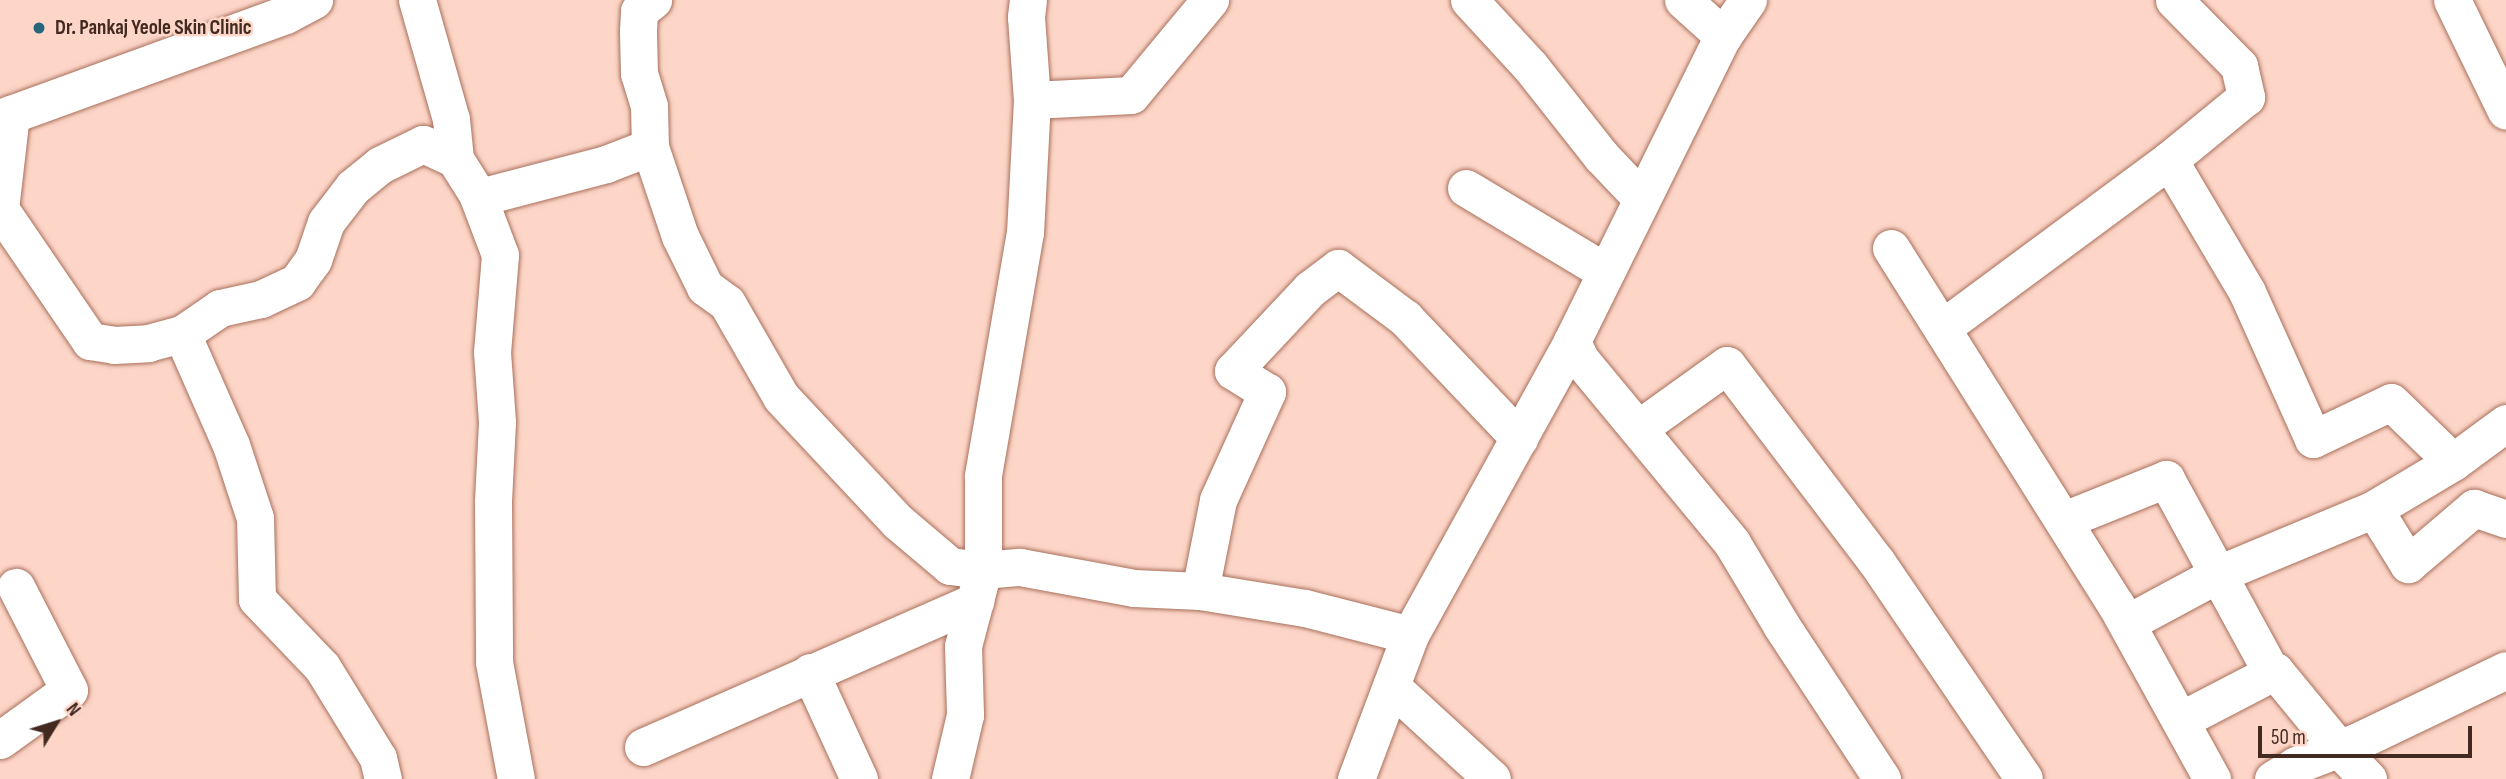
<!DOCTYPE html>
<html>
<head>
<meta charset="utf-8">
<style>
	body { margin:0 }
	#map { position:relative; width:2506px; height:779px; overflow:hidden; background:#fdd6c8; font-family:"Sofia Sans Condensed",sans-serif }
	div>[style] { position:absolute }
	.roads { filter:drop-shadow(0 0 2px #a9705b) drop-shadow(0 0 2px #a9705b) }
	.minor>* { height:37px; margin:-18.5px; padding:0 18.5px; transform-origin:18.5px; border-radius:18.5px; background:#fff }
	.major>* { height:38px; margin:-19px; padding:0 19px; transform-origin:19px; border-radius:19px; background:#fff }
	.dots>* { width:19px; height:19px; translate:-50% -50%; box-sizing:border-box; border:4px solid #fdd6c8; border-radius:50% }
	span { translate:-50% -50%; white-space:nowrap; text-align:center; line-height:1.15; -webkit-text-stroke:5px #fdd6c8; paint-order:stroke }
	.poi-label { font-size:21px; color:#422a21; font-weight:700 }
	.left { translate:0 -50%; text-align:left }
	.north { position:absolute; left:21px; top:688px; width:70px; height:70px; -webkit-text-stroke:5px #fdd6c8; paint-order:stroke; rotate:52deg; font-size:19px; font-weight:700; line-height:28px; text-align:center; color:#422a21 }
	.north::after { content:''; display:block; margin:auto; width:24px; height:32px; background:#422a21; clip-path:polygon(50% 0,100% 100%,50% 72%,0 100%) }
	.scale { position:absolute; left:2258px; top:726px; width:214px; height:32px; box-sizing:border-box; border:4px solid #422a21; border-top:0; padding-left:9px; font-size:21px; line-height:24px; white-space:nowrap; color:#422a21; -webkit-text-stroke:5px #fdd6c8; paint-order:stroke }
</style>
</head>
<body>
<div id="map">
	<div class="roads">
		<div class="minor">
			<i style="left:417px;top:0;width:124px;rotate:74.1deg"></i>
			<i style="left:451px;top:119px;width:40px;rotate:84.3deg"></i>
			<i style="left:1028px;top:0;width:17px;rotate:97deg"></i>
			<i style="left:1026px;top:17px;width:83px;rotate:85.9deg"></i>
			<i style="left:1032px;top:100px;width:132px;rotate:93deg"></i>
			<i style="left:1025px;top:232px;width:248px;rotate:99.8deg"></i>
			<i style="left:983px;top:476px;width:94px;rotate:90deg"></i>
			<i style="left:983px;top:570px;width:37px;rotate:-5deg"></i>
			<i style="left:1020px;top:567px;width:116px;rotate:10.4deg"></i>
			<i style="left:1134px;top:588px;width:66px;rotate:2.6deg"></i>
			<i style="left:1200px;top:591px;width:106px;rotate:9.2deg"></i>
			<i style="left:1305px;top:608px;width:108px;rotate:14.4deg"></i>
			<i style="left:1469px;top:0;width:90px;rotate:47.3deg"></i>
			<i style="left:1530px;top:66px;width:115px;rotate:51.7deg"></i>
			<i style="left:1601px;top:156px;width:59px;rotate:46.4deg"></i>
			<i style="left:1683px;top:0;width:54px;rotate:42deg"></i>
			<i style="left:2174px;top:0;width:93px;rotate:45.4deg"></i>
			<i style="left:2239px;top:66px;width:32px;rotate:77deg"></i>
			<i style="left:2246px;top:97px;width:99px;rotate:140.7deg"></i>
			<i style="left:2169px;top:160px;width:153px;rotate:59.4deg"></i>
			<i style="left:2247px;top:292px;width:161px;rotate:65.8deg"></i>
			<i style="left:2313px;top:439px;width:86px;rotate:-25.4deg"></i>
			<i style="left:2391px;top:402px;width:86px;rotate:44.1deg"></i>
			<i style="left:2453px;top:462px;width:92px;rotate:149.3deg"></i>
			<i style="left:2374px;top:509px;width:65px;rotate:58.3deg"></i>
			<i style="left:2408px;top:564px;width:87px;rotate:-40.3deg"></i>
			<i style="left:2474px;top:508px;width:34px;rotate:19deg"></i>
			<i style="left:2452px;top:0;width:123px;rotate:64.1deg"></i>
			<i style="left:1032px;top:100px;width:99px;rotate:-2.9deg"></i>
			<i style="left:1131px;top:95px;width:124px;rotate:-50.3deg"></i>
			<i style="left:650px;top:147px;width:41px;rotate:-91.4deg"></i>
			<i style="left:649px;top:106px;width:34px;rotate:-107deg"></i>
			<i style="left:639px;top:73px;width:42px;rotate:-91.4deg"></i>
			<i style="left:638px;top:31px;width:20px;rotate:-87deg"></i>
			<i style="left:639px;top:11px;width:18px;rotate:-38deg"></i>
			<i style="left:1466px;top:188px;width:163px;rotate:31deg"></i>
			<i style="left:477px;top:194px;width:7px;rotate:16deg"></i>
			<i style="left:484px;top:196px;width:126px;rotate:-14.7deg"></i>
			<i style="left:606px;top:164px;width:47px;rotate:-21.1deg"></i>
			<i style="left:650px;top:147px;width:94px;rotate:71.4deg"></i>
			<i style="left:680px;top:236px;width:57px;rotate:63.9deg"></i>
			<i style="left:705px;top:287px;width:27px;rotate:36deg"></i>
			<i style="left:727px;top:303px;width:108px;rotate:60.1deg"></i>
			<i style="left:781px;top:397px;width:171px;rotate:46.9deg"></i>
			<i style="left:898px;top:522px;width:68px;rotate:40.2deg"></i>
			<i style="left:950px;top:566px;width:33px;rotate:7deg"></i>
			<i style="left:983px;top:570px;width:79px;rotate:104.7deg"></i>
			<i style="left:963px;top:646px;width:69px;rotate:88.3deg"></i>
			<i style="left:965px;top:715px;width:66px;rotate:103.2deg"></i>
			<i style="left:0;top:209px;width:160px;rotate:55.7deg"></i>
			<i style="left:90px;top:341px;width:24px;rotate:9deg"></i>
			<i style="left:114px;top:345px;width:34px;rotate:-3deg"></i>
			<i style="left:148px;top:343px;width:35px;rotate:-15deg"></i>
			<i style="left:182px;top:334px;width:46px;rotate:-34.4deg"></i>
			<i style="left:220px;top:308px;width:42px;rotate:-12.4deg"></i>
			<i style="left:261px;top:299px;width:40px;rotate:-25deg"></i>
			<i style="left:297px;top:282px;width:27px;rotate:-54deg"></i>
			<i style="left:313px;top:260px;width:40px;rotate:-71.1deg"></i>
			<i style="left:326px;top:222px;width:44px;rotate:-52.4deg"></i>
			<i style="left:353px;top:187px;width:35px;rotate:-39deg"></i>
			<i style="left:380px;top:165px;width:48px;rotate:-26deg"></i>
			<i style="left:423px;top:144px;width:35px;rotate:25deg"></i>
			<i style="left:455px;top:159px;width:41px;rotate:57.8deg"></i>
			<i style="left:477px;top:194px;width:65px;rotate:69.3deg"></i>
			<i style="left:500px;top:255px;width:97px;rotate:94.7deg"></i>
			<i style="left:492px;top:352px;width:70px;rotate:85.9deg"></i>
			<i style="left:497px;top:422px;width:80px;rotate:92.9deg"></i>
			<i style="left:493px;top:502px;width:160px;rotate:89.6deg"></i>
			<i style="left:494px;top:662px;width:119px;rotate:79.4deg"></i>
			<i style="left:0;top:209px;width:96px;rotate:-83.4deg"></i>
			<i style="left:1891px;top:248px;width:422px;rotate:57.8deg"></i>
			<i style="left:2116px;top:605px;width:199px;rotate:61.1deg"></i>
			<i style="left:1942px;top:328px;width:282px;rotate:-36.5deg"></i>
			<i style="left:182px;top:334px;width:121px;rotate:66.2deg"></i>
			<i style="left:231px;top:445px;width:77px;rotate:71.8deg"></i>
			<i style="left:255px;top:518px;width:81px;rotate:88.6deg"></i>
			<i style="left:257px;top:599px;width:94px;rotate:46.3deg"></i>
			<i style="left:322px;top:667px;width:107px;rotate:58.4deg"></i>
			<i style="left:378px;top:758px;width:22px;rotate:77deg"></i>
			<i style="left:1572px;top:341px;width:20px;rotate:66deg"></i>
			<i style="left:1580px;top:359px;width:239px;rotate:50.4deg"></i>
			<i style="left:1732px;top:543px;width:96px;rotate:59.1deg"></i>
			<i style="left:1781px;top:625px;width:184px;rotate:56.7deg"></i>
			<i style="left:1639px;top:428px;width:108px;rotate:-35.6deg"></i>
			<i style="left:1727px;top:365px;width:246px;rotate:52.8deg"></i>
			<i style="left:1876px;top:561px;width:263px;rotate:55.8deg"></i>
			<i style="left:2453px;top:462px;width:66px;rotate:-36.3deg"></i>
			<i style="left:2064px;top:520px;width:110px;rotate:-21.9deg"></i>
			<i style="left:2166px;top:479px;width:215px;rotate:61.4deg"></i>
			<i style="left:2269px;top:668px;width:7px;rotate:27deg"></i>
			<i style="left:1200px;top:591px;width:93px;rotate:-78.8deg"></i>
			<i style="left:1218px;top:500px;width:119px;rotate:-65.6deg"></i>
			<i style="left:1267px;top:392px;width:40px;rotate:-148deg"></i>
			<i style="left:1233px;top:371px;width:112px;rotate:-46.8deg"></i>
			<i style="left:1310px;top:289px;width:35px;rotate:-37deg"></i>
			<i style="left:1338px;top:268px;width:84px;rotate:36.7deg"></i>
			<i style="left:1405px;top:318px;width:166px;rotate:46.5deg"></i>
			<i style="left:2127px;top:623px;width:103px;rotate:-28.3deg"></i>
			<i style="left:2218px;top:574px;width:169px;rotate:-22.6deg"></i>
			<i style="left:810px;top:672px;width:118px;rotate:65.4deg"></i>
			<i style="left:1391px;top:686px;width:137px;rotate:42.6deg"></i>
			<i style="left:2181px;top:720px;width:106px;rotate:-27.5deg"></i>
			<i style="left:2275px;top:671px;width:101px;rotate:50.6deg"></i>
			<i style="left:2339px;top:749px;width:42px;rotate:46deg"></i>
			<i style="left:0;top:740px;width:85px;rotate:-35.9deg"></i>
			<i style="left:69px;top:690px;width:116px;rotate:-117.2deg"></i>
			<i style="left:643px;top:747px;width:363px;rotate:-23.7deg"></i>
			<i style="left:1356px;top:779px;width:154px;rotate:-69.4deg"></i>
			<i style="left:1410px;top:635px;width:336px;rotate:-61.1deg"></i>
			<i style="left:1572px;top:341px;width:340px;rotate:-63.7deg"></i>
			<i style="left:1723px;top:36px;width:44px;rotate:-55.2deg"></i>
			<i style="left:2273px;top:779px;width:27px;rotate:-31deg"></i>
			<i style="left:2296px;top:765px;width:64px;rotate:-21deg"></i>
			<i style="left:2356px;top:742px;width:166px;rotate:-25.6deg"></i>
		</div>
		<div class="major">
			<i style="left:0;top:119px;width:304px;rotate:-20deg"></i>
			<i style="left:286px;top:15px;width:32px;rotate:-28deg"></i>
		</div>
	</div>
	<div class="dots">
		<i style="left:39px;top:28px;background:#25677a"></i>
	</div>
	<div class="poi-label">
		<span class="left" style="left:55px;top:28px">Dr. Pankaj Yeole Skin Clinic</span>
	</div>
	<div class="north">N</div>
	<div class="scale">50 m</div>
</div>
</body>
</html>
